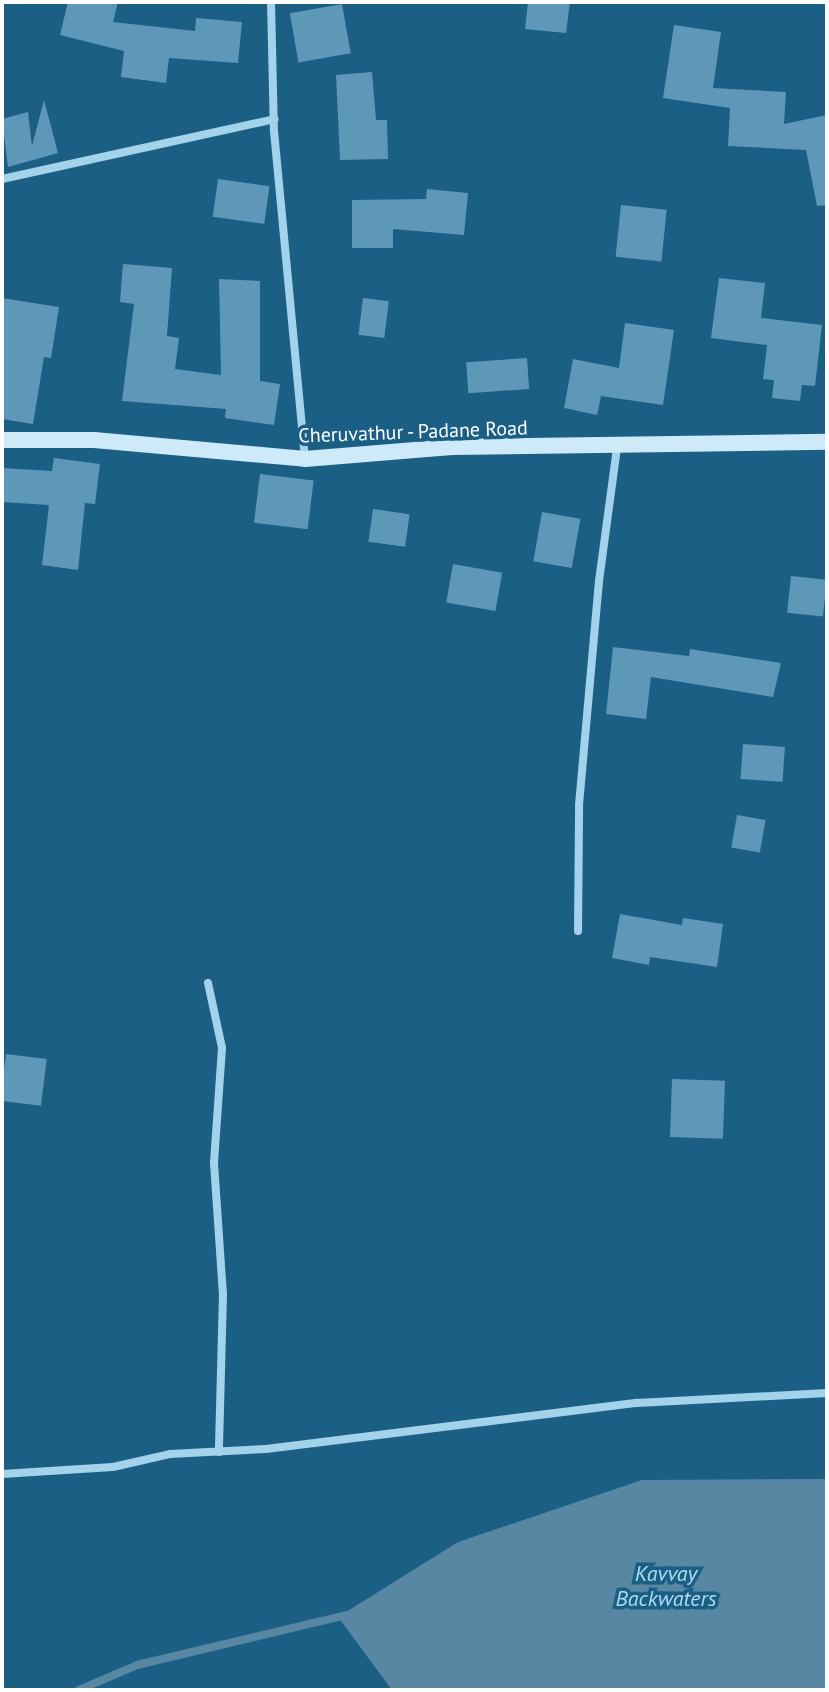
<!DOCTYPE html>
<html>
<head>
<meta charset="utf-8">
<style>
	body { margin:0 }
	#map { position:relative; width:829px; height:1692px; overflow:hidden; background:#1b5f85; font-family:"PT Sans",sans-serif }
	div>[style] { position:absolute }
	.water>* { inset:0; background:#5787a3 }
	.stream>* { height:8px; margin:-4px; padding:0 4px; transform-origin:4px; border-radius:4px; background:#5787a3 }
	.building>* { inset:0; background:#5d98b9; transform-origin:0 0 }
	.minor>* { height:8px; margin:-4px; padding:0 4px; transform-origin:4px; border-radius:4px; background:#a3d2eb }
	.secondary>* { height:16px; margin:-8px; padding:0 8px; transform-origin:8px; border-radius:8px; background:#cee9f8 }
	span { translate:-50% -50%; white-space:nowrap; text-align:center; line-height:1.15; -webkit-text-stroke:7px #1b5f85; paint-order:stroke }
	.street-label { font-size:20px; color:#fff }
	.water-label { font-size:22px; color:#aedbf3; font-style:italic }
	.frame { position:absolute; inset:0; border:4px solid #fff; pointer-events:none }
</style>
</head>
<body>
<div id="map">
	<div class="water">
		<i style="clip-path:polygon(827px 1479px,827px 1690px,392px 1690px,338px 1617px,458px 1542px,642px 1480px)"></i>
	</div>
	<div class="stream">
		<i style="left:79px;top:1690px;width:63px;rotate:-23.3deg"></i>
		<i style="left:137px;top:1665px;width:216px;rotate:-13.4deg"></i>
	</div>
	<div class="building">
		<i style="clip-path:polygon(68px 2px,118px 2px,113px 22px,195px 31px,196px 18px,242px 22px,238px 63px,169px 58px,166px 83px,121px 77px,124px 51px,60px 35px)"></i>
		<i style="clip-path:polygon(528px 2px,570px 2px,566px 33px,525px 29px)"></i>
		<i style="left:342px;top:4px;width:50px;height:53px;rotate:80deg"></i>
		<i style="clip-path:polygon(674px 25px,721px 32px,713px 88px,786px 92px,784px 124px,827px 115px,827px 205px,817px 206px,806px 150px,728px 146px,730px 108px,663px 98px)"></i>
		<i style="clip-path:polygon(372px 72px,376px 120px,387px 120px,388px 159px,340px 160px,336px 75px)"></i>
		<i style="clip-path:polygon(44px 100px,58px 153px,8px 167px,2px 119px,28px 112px,32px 146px)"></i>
		<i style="left:218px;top:179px;width:52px;height:38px;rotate:8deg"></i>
		<i style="clip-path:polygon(427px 189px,468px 193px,464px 235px,393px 229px,393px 248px,352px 248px,352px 200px,426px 199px)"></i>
		<i style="left:621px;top:205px;width:46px;height:52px;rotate:6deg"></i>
		<i style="clip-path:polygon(123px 264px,172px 268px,167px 336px,179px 338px,175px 369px,221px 375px,219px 279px,260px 281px,260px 381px,280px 384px,274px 425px,225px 418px,226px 409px,122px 401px,134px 304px,120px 302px)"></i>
		<i style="clip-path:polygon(719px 278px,765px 283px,761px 318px,822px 325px,815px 386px,802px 385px,800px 401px,772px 398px,774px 380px,763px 379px,767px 345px,711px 338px)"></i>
		<i style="clip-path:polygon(2px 298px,59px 307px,51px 358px,44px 357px,33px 424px,2px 419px)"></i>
		<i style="left:363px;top:298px;width:26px;height:37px;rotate:7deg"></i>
		<i style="clip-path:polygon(625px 323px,674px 330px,663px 405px,601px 396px,597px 415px,564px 408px,573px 359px,619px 368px)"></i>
		<i style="left:527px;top:358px;width:31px;height:61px;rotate:86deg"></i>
		<i style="clip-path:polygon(54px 458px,100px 464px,95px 504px,85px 503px,78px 570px,42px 565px,49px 505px,2px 502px,2px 468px,52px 471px)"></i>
		<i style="left:260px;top:474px;width:54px;height:49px;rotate:7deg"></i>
		<i style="left:373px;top:509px;width:37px;height:33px;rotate:8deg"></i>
		<i style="left:542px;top:512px;width:39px;height:50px;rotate:10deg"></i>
		<i style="left:453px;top:564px;width:50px;height:39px;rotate:10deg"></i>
		<i style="left:791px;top:576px;width:36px;height:37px;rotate:6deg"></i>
		<i style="clip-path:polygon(613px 647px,689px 656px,690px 649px,781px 663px,773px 697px,651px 677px,646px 719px,606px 714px)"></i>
		<i style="left:743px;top:744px;width:42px;height:35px;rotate:4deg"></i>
		<i style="left:737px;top:815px;width:29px;height:33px;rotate:10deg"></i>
		<i style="clip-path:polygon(620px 914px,682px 925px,683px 918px,723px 924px,717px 967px,650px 957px,649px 965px,612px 958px)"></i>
		<i style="left:6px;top:1054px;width:41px;height:47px;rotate:7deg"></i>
		<i style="left:672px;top:1079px;width:53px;height:58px;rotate:2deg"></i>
	</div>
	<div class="minor">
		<i style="left:271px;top:2px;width:129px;rotate:88.7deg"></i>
		<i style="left:274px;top:131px;width:329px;rotate:84.6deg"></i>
		<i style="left:2px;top:179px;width:279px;rotate:-12.4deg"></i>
		<i style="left:578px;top:931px;width:126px;rotate:-89.5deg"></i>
		<i style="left:579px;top:805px;width:225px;rotate:-84.9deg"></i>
		<i style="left:599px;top:581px;width:134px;rotate:-82.3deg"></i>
		<i style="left:208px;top:983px;width:66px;rotate:77.8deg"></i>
		<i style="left:222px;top:1048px;width:115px;rotate:94deg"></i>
		<i style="left:214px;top:1163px;width:131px;rotate:86.1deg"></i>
		<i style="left:223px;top:1294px;width:158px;rotate:91.5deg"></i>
		<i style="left:2px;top:1474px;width:111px;rotate:-3.6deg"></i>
		<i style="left:113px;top:1467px;width:58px;rotate:-12.8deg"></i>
		<i style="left:170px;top:1454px;width:96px;rotate:-3deg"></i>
		<i style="left:266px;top:1449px;width:374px;rotate:-7.1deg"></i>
		<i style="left:637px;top:1403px;width:190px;rotate:-3deg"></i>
	</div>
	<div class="secondary">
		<i style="left:2px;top:440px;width:92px"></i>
		<i style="left:94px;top:440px;width:212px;rotate:5.1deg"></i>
		<i style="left:305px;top:459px;width:147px;rotate:-4.7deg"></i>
		<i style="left:452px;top:447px;width:375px;rotate:-0.8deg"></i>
	</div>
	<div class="street-label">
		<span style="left:413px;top:432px;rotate:-2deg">Cheruvathur - Padane Road</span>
	</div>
	<div class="water-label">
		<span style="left:666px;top:1586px">Kavvay<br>Backwaters</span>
	</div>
	<div class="frame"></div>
</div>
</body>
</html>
